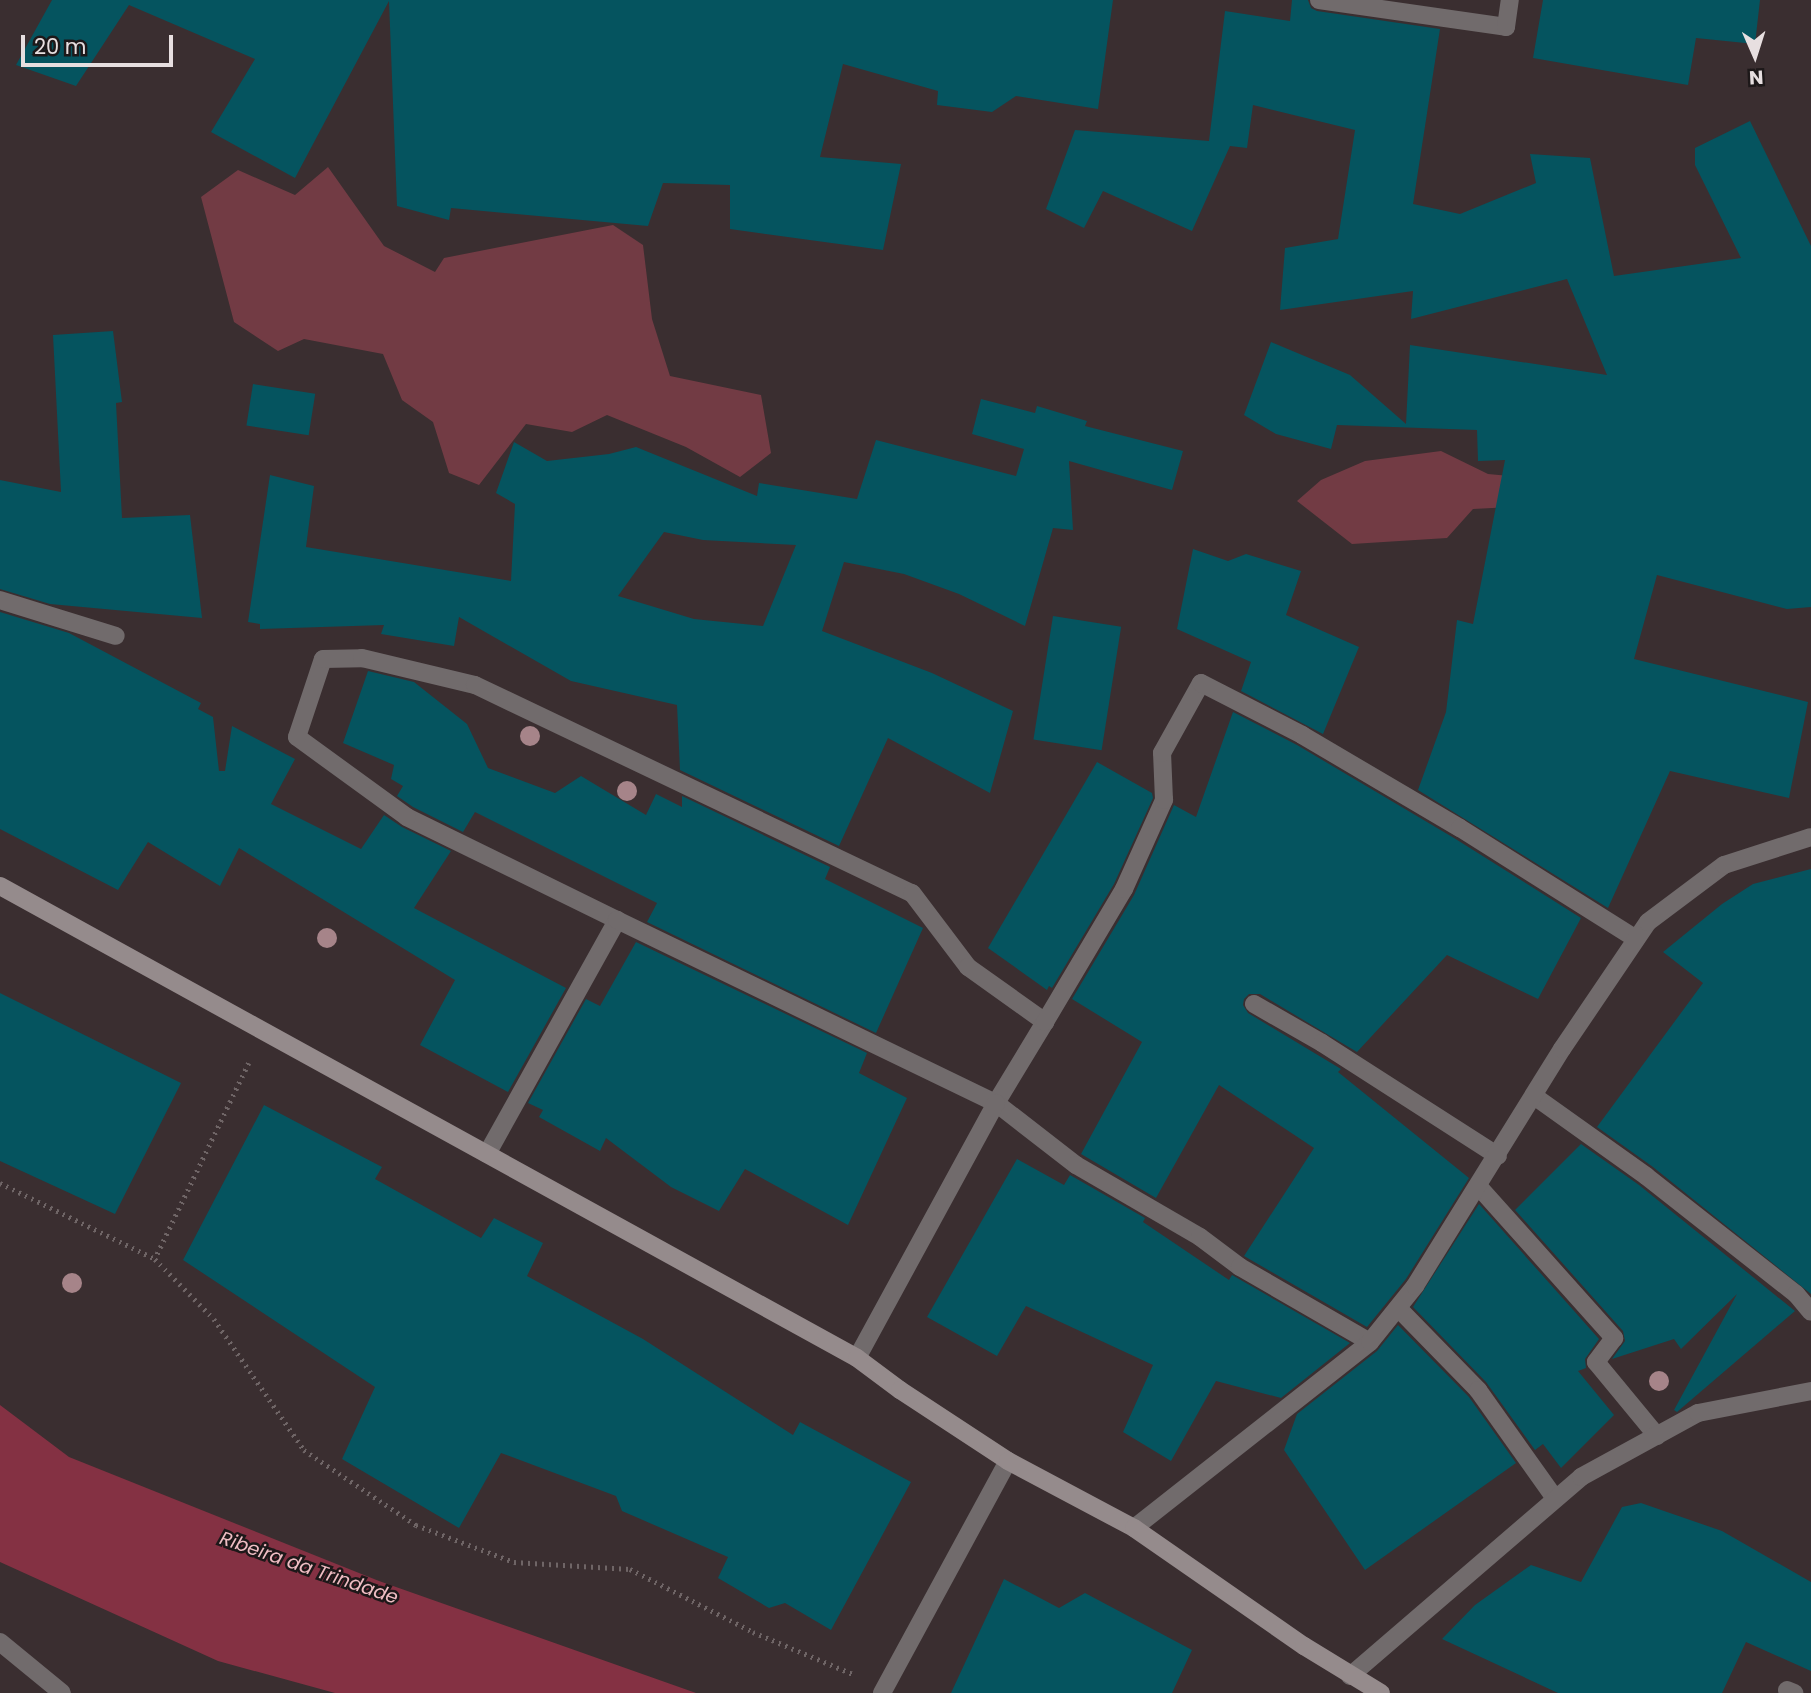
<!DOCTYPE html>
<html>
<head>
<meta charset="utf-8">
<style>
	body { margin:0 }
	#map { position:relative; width:1811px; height:1693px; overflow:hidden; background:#3a2e30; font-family:Poppins,sans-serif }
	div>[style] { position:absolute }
	.green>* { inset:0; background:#723b44 }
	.water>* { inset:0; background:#843143 }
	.building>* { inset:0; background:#05545f; transform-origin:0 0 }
	.path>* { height:4.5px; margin-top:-2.25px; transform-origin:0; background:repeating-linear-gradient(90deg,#6f6566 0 2px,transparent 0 7px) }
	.lane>* { height:18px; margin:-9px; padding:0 9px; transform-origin:9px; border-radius:9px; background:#716b6c }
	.street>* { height:18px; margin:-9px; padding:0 9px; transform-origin:9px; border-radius:9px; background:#716b6c }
	.secondary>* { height:18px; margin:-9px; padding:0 9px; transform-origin:9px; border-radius:9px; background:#958b8c }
	.trees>* { width:20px; height:20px; margin:-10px; border-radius:50%; background:#a68489 }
	span { translate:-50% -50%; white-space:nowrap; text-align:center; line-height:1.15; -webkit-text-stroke:5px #1d1819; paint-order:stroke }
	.water-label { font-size:19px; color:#efbdc3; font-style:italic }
	.north { position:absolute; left:1720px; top:21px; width:70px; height:70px; -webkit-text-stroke:5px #1d1819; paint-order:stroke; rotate:177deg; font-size:19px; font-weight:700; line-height:28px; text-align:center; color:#e7dfe0 }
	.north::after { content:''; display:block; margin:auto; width:24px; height:32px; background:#e7dfe0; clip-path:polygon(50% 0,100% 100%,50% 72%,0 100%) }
	.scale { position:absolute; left:21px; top:35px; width:152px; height:32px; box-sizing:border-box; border:4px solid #e7dfe0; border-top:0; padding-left:9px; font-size:21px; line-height:24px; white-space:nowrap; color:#e7dfe0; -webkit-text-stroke:5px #1d1819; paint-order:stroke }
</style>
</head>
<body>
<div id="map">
	<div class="green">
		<i style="clip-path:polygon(328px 167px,384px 246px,435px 272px,444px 258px,613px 225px,643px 245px,652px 319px,670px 376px,761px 395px,771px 453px,740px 477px,686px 447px,607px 415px,572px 432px,526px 424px,479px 485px,449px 473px,433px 422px,402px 400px,383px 354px,304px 339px,278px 351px,234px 322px,201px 197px,238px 170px,295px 195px)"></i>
		<i style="clip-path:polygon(1441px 451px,1488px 474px,1553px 480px,1533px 506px,1473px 509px,1447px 538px,1352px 544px,1297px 501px,1321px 480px,1365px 461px)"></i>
	</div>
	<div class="water">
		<i style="clip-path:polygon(0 1405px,69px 1457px,379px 1581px,696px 1693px,335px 1693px,218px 1661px,0 1562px)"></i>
	</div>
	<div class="building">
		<i style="clip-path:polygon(52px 0,1113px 0,1098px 109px,1016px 96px,992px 112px,937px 105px,938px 91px,843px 64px,820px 157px,901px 164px,883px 250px,730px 229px,730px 185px,663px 183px,648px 226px,451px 208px,449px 220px,397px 206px,389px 1px,295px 178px,211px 132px,255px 59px,129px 5px,76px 86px,16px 65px)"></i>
		<i style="clip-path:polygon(1292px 0,1308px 0,1311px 8px,1317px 11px,1440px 29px,1413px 204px,1460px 214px,1536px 183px,1530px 154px,1590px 158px,1614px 276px,1741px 258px,1695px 165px,1695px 148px,1750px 121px,1811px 246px,1811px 607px,1787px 609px,1657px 575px,1634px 659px,1808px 702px,1789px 798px,1670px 771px,1608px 908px,1418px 790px,1446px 712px,1457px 620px,1473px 624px,1505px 460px,1478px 461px,1477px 430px,1337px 425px,1331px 449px,1276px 434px,1244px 415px,1271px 342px,1350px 375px,1406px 424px,1410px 345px,1607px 375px,1567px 279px,1411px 319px,1413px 291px,1280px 310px,1285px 248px,1338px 239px,1355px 130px,1253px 105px,1247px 148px,1230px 146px,1192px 231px,1103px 191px,1084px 228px,1046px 209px,1075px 130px,1209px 141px,1225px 11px,1290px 21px)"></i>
		<i style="clip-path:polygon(1543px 0,1760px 0,1755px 44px,1696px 38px,1688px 85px,1533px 58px)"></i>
		<i style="clip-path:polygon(113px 331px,122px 402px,116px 403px,122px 518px,190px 515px,202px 618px,50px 604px,0 589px,0 480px,61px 492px,53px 335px)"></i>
		<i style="left:253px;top:384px;width:63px;height:42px;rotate:9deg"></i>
		<i style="clip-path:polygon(evenodd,981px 399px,1035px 413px,1037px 406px,1087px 421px,1085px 426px,1183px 451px,1172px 490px,1069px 461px,1073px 530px,1053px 528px,1025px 626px,959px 594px,904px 574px,844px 562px,822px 631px,932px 673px,1013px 711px,990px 793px,888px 738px,839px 846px,680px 770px,677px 705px,571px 681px,459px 617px,454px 646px,381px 634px,384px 625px,260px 629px,260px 624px,248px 622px,270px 475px,314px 486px,306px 547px,511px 581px,515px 504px,496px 493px,514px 442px,547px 461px,609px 454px,636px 447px,757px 496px,759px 483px,857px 499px,876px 440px,1016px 476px,1024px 449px,972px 434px,981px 399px,664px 532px,703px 540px,796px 545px,763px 626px,694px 619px,618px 596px,664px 532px)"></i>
		<i style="clip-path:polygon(1193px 549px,1228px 561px,1246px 554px,1301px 571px,1286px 615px,1359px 647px,1323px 734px,1241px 691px,1251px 662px,1177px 629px)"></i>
		<i style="clip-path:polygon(0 612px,69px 633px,201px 703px,198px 709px,213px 717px,219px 771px,225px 771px,232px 726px,295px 759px,271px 804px,361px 849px,384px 815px,402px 827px,451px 851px,414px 908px,566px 988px,508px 1092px,420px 1045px,455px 980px,239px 848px,220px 886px,148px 842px,118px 890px,0 829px)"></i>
		<i style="left:1053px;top:616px;width:69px;height:125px;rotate:9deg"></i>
		<i style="clip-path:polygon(368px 671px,414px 682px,467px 724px,488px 768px,555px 793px,581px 776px,646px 815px,656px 794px,682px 807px,682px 796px,830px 867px,825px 879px,923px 928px,876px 1033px,647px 922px,657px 903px,475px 812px,463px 832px,413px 807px,397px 796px,403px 786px,391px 779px,394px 765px,343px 743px)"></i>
		<i style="clip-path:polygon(1233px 712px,1297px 745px,1454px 838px,1581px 918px,1538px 999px,1447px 955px,1357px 1052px,1260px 994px,1249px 994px,1244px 999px,1243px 1005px,1248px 1013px,1341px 1069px,1338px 1072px,1469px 1178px,1406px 1279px,1367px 1327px,1244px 1256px,1314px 1148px,1219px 1085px,1156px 1198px,1081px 1154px,1142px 1042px,1072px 999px,1134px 895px,1174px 805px,1196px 817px)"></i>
		<i style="clip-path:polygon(1097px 762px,1152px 793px,1153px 798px,1114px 884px,1052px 988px,1049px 986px,1047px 990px,988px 948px)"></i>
		<i style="clip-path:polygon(1811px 869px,1811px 1294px,1653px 1167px,1597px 1127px,1703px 983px,1663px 952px,1722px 904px,1753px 884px)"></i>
		<i style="clip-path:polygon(636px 942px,867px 1053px,859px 1073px,907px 1098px,848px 1225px,745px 1169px,719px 1211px,671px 1187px,606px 1138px,600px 1151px,539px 1117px,543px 1110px,528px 1103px,586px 999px,600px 1006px)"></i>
		<i style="clip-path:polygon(0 993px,181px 1083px,115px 1214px,0 1161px)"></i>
		<i style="clip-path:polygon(264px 1105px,382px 1167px,375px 1179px,481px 1238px,494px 1218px,543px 1243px,527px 1276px,643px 1339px,793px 1435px,800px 1422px,911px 1482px,831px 1630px,785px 1603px,769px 1608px,718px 1578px,728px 1557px,622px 1511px,616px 1496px,501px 1453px,459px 1528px,342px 1459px,375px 1387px,183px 1260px)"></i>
		<i style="clip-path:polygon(1581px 1144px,1639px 1185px,1795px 1311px,1677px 1412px,1674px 1410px,1737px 1294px,1681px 1349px,1674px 1339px,1612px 1359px,1625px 1341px,1623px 1331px,1515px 1210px)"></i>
		<i style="clip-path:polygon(1017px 1159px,1064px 1185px,1070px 1175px,1145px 1218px,1143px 1222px,1229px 1280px,1232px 1275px,1350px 1343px,1281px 1398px,1216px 1381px,1171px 1461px,1123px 1432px,1153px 1365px,1026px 1306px,997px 1356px,927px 1317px)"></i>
		<i style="clip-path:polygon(1479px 1204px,1599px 1339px,1585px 1359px,1586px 1368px,1578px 1371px,1614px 1415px,1561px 1468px,1543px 1444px,1535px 1450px,1486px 1382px,1413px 1307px)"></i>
		<i style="clip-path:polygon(1398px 1325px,1469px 1397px,1516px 1463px,1365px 1570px,1284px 1450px,1297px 1414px,1377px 1351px)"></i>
		<i style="clip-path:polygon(1641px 1503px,1722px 1531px,1811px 1582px,1811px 1671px,1746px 1642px,1722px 1693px,1558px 1693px,1442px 1639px,1475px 1605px,1531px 1565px,1581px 1582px,1622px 1507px)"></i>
		<i style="clip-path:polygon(1004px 1579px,1059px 1608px,1085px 1593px,1192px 1650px,1172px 1693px,951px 1693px)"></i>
	</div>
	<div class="path">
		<i style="left:249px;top:1063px;width:217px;rotate:115.6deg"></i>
		<i style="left:155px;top:1259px;width:84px;rotate:45.5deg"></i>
		<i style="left:214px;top:1319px;width:159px;rotate:55.5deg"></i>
		<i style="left:304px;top:1450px;width:135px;rotate:33.8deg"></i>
		<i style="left:416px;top:1525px;width:105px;rotate:20.7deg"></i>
		<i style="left:514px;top:1562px;width:116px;rotate:3.5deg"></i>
		<i style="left:630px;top:1569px;width:138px;rotate:27.1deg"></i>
		<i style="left:753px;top:1632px;width:108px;rotate:22.8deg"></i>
		<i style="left:0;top:1183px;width:173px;rotate:26.1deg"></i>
	</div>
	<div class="lane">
		<i style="left:1319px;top:0;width:189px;rotate:8.2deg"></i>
		<i style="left:1506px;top:27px;width:27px;rotate:-82deg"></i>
		<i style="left:0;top:600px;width:121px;rotate:17.2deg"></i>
		<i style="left:617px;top:920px;width:234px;rotate:-153.9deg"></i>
		<i style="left:407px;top:817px;width:136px;rotate:-144deg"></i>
		<i style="left:297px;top:737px;width:82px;rotate:-71.6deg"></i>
		<i style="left:323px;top:659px;width:39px;rotate:-1deg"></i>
		<i style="left:362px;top:658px;width:116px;rotate:13.4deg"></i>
		<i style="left:475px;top:685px;width:484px;rotate:25.5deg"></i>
		<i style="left:912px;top:893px;width:93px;rotate:52.9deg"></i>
		<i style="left:968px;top:967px;width:95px;rotate:35.5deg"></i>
		<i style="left:1045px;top:1022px;width:95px;rotate:121.2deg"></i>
		<i style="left:996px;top:1103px;width:101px;rotate:37.8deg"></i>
		<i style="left:1076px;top:1165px;width:143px;rotate:30.1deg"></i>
		<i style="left:1200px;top:1237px;width:50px;rotate:36.9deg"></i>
		<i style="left:1240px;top:1267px;width:150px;rotate:30deg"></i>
		<i style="left:1254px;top:1004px;width:78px;rotate:29.8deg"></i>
		<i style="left:1322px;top:1043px;width:209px;rotate:32.7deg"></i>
		<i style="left:1045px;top:1022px;width:155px;rotate:-59.3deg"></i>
		<i style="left:1124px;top:889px;width:98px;rotate:-65.8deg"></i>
		<i style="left:1164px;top:800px;width:47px;rotate:-92.4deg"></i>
		<i style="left:1162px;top:753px;width:80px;rotate:-60.9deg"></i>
		<i style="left:1201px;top:683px;width:114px;rotate:27.2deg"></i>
		<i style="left:1302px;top:735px;width:183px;rotate:30.5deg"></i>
		<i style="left:1460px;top:828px;width:208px;rotate:32.2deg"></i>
		<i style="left:1534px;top:1096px;width:138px;rotate:35.5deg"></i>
		<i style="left:1646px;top:1176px;width:191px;rotate:38.2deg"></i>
		<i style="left:1796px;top:1294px;width:23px;rotate:50deg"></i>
		<i style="left:487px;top:1154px;width:268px;rotate:-60.9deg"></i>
		<i style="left:617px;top:920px;width:421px;rotate:25.8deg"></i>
		<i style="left:996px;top:1103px;width:290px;rotate:118.6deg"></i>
		<i style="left:1479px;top:1187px;width:203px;rotate:48.2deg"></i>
		<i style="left:1614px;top:1338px;width:30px;rotate:127deg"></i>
		<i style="left:1596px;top:1362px;width:96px;rotate:50.5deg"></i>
		<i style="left:1398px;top:1308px;width:115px;rotate:45.7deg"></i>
		<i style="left:1478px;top:1390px;width:131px;rotate:54.6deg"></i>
		<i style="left:1787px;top:1690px;width:8px;rotate:23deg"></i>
	</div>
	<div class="street">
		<i style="left:1134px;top:1528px;width:300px;rotate:-38.2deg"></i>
		<i style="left:1370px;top:1342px;width:72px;rotate:-51.2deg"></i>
		<i style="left:1415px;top:1286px;width:279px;rotate:-58.2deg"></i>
		<i style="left:1562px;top:1049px;width:153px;rotate:-55.9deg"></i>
		<i style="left:1648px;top:922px;width:95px;rotate:-36.9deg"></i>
		<i style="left:1724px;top:865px;width:91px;rotate:-17.8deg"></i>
		<i style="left:0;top:1642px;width:80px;rotate:39.4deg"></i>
		<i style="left:1350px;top:1676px;width:305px;rotate:-40.7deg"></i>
		<i style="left:1581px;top:1477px;width:133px;rotate:-28.7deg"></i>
		<i style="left:1698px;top:1413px;width:115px;rotate:-11deg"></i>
		<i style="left:882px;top:1693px;width:264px;rotate:-61.5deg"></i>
	</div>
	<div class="secondary">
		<i style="left:0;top:886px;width:978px;rotate:28.84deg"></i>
		<i style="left:857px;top:1358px;width:54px;rotate:36.7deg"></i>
		<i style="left:900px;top:1390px;width:129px;rotate:33.3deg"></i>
		<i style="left:1008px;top:1461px;width:143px;rotate:28deg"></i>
		<i style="left:1134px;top:1528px;width:207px;rotate:34.8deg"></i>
		<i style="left:1304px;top:1646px;width:90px;rotate:31.4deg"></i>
	</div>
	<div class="trees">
		<i style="left:530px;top:736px"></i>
		<i style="left:627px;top:791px"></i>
		<i style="left:327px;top:938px"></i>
		<i style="left:72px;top:1283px"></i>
		<i style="left:1659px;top:1381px"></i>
	</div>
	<div class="water-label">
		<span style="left:309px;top:1568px;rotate:19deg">Ribeira da Trindade</span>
	</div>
	<div class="north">N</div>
	<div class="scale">20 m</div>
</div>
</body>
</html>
